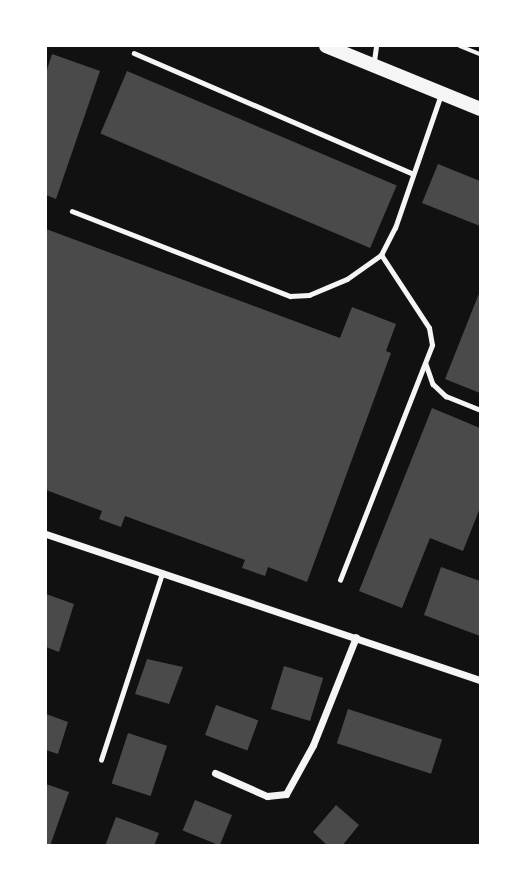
<!DOCTYPE html>
<html>
<head>
<meta charset="utf-8">
<style>
	body { margin:0 }
	#map { position:relative; width:526px; height:891px; overflow:hidden; background:#111; font-family:"Fira Sans Condensed",sans-serif }
	div>[style] { position:absolute }
	.building>* { inset:0; background:#4a4a4a; transform-origin:0 0 }
	.path>* { height:3.5px; margin:-1.75px; padding:0 1.75px; transform-origin:1.75px; border-radius:1.75px; background:#f5f5f5 }
	.service>* { height:4.5px; margin:-2.25px; padding:0 2.25px; transform-origin:2.25px; border-radius:2.25px; background:#f5f5f5 }
	.minor>* { height:7px; margin:-3.5px; padding:0 3.5px; transform-origin:3.5px; border-radius:3.5px; background:#f5f5f5 }
	.primary>* { height:14px; margin:-7px; padding:0 7px; transform-origin:7px; border-radius:7px; background:#f5f5f5 }
	span { translate:-50% -50%; white-space:nowrap; text-align:center; line-height:1.15; -webkit-text-stroke:7px #fff; paint-order:stroke }
	.frame { position:absolute; inset:0; border:47px solid #fff; pointer-events:none }
</style>
</head>
<body>
<div id="map">
	<div class="building">
		<i style="clip-path:polygon(52px 54px,100px 71px,56px 199px,46px 195px,46px 73px)"></i>
		<i style="left:127px;top:71px;width:293px;height:68px;rotate:23deg"></i>
		<i style="clip-path:polygon(438px 164px,480px 181px,480px 226px,422px 203px)"></i>
		<i style="clip-path:polygon(46px 229px,340px 338px,352px 307px,396px 324px,386px 351px,391px 353px,307px 582px,268px 567px,265px 576px,242px 568px,245px 560px,125px 516px,121px 527px,99px 519px,102px 511px,46px 490px)"></i>
		<i style="clip-path:polygon(480px 291px,480px 393px,445px 379px)"></i>
		<i style="clip-path:polygon(432px 408px,480px 428px,480px 508px,463px 551px,430px 538px,402px 608px,359px 591px)"></i>
		<i style="clip-path:polygon(441px 567px,480px 581px,480px 636px,424px 615px)"></i>
		<i style="clip-path:polygon(46px 594px,74px 604px,59px 652px,46px 647px)"></i>
		<i style="clip-path:polygon(147px 659px,183px 667px,169px 704px,135px 694px)"></i>
		<i style="left:284px;top:666px;width:41px;height:45px;rotate:17deg"></i>
		<i style="left:216px;top:705px;width:45px;height:32px;rotate:20deg"></i>
		<i style="left:348px;top:709px;width:99px;height:36px;rotate:18deg"></i>
		<i style="clip-path:polygon(46px 714px,68px 722px,58px 754px,46px 750px)"></i>
		<i style="left:128px;top:733px;width:41px;height:53px;rotate:18deg"></i>
		<i style="clip-path:polygon(46px 784px,69px 792px,50px 846px,46px 846px)"></i>
		<i style="left:195px;top:800px;width:40px;height:33px;rotate:22deg"></i>
		<i style="clip-path:polygon(336px 805px,359px 825px,342px 846px,328px 846px,313px 832px)"></i>
		<i style="clip-path:polygon(116px 817px,159px 833px,154px 846px,105px 846px)"></i>
	</div>
	<div class="path">
		<i style="left:460px;top:46px;width:22px;rotate:22deg"></i>
	</div>
	<div class="service">
		<i style="left:134px;top:53px;width:304px;rotate:23.4deg"></i>
		<i style="left:374px;top:61px;width:15px;rotate:-82deg"></i>
		<i style="left:72px;top:211px;width:234px;rotate:21.3deg"></i>
		<i style="left:290px;top:296px;width:19px;rotate:-3deg"></i>
		<i style="left:309px;top:295px;width:41px;rotate:-22.8deg"></i>
		<i style="left:347px;top:279px;width:42px;rotate:-35.2deg"></i>
		<i style="left:381px;top:255px;width:30px;rotate:-63deg"></i>
		<i style="left:395px;top:228px;width:139px;rotate:-71deg"></i>
		<i style="left:426px;top:364px;width:21px;rotate:71deg"></i>
		<i style="left:433px;top:384px;width:18px;rotate:43deg"></i>
		<i style="left:446px;top:396px;width:37px;rotate:22deg"></i>
		<i style="left:340px;top:580px;width:252px;rotate:-68.6deg"></i>
		<i style="left:432px;top:345px;width:17px;rotate:-100deg"></i>
		<i style="left:429px;top:328px;width:87px;rotate:-123.3deg"></i>
		<i style="left:101px;top:760px;width:197px;rotate:-71.9deg"></i>
	</div>
	<div class="minor">
		<i style="left:46px;top:534px;width:458px;rotate:18.6deg"></i>
		<i style="left:215px;top:773px;width:57px;rotate:23.9deg"></i>
		<i style="left:267px;top:796px;width:19px;rotate:-6deg"></i>
		<i style="left:286px;top:794px;width:56px;rotate:-61.1deg"></i>
		<i style="left:313px;top:745px;width:116px;rotate:-68.3deg"></i>
	</div>
	<div class="primary">
		<i style="left:326px;top:46px;width:166px;rotate:22.2deg"></i>
	</div>
	<div class="frame"></div>
</div>
</body>
</html>
